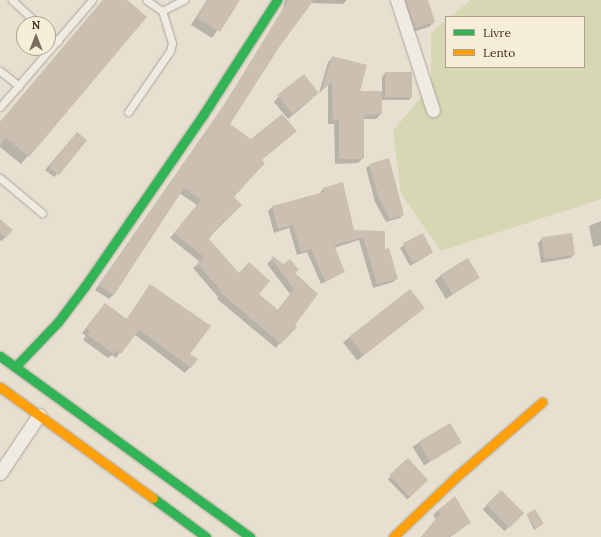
<!DOCTYPE html>
<html>
<head>
<meta charset="utf-8">
<style>
	body { margin:0 }
	#map { position:relative; width:601px; height:537px; overflow:hidden; background:#e7e0d1; font-family:Lora,serif }
	div>[style] { position:absolute }
	.green>* { inset:0; background:#d6d7b3 }
	.shadow>* { inset:0; background:#0003; transform-origin:0 0 }
	.building>* { inset:0; background:#cbbfb2; transform-origin:0 0 }
	.roads { filter:drop-shadow(0 0 1px #ada599) drop-shadow(0 0 1px #ada599) }
	.lane>* { height:7px; margin:-3.5px; padding:0 3.5px; transform-origin:3.5px; border-radius:3.5px; background:#efebe3 }
	.street>* { height:13px; margin:-6.5px; padding:0 6.5px; transform-origin:6.5px; border-radius:6.5px; background:#efebe3 }
	.fast>* { height:9px; margin:-4.5px; padding:0 4.5px; transform-origin:4.5px; border-radius:4.5px; background:#30b455 }
	.slow>* { height:9px; margin:-4.5px; padding:0 4.5px; transform-origin:4.5px; border-radius:4.5px; background:#ff9f0a }
	span { translate:-50% -50%; white-space:nowrap; text-align:center; line-height:1.15; -webkit-text-stroke:3px #f7eed8; paint-order:stroke }
	.legend { position:absolute; left:445px; top:16px; width:140px; height:52px; box-sizing:border-box; background:#f7eed8; border:1px solid #ada18e; margin:0; padding:5px 7px; list-style:none; font-size:12px; color:#3d2e20 }
	.legend li { display:flex; align-items:center; gap:8px; height:20px }
	.legend b { width:20px; border:1px solid #ada18e }
	.north { position:absolute; left:16px; top:16px; width:40px; height:40px; box-sizing:border-box; background:#f7eed8; border:1px solid #ada18e; border-radius:50%; rotate:0deg; font-size:11px; font-weight:700; line-height:16px; text-align:center; color:#3d2e20 }
	.north::after { content:''; display:block; margin:auto; width:14px; height:18px; background:#786c5e; clip-path:polygon(50% 0,100% 100%,50% 72%,0 100%) }
</style>
</head>
<body>
<div id="map">
	<div class="green">
		<i style="clip-path:polygon(471px 0,601px 0,601px 199px,441px 251px,401px 194px,393px 131px,431px 85px,431px 33px,446px 20px,446px 67px,584px 67px,584px 17px,450px 17px)"></i>
	</div>
	<div class="shadow">
		<i style="clip-path:polygon(103px 0,126px 0,146px 17px,21px 164px,0 147px,0 122px)"></i>
		<i style="clip-path:polygon(207px 0,238px 0,212px 38px,191px 25px)"></i>
		<i style="clip-path:polygon(285px 0,347px 0,343px 4px,310px 3px,279px 46px,229px 124px,261px 160px,232px 197px,240px 205px,208px 239px,257px 294px,277px 311px,290px 294px,267px 264px,273px 258px,316px 294px,276px 348px,217px 299px,218px 297px,193px 268px,200px 262px,170px 238px,197px 205px,179px 193px,114px 294px,109px 299px,95px 290px,222px 108px,282px 12px)"></i>
		<i style="clip-path:polygon(396px 0,427px 0,434px 22px,429px 27px,409px 33px)"></i>
		<i style="clip-path:polygon(333px 57px,359px 92px,382px 92px,382px 77px,385px 73px,412px 96px,409px 100px,381px 100px,381px 114px,376px 119px,363px 119px,363px 158px,358px 163px,335px 164px,334px 124px,328px 124px,328px 85px,319px 93px,328px 62px)"></i>
		<i style="clip-path:polygon(279px 96px,313px 98px,288px 119px,274px 102px)"></i>
		<i style="clip-path:polygon(73px 137px,57px 174px,54px 177px,45px 170px)"></i>
		<i style="clip-path:polygon(370px 165px,403px 214px,400px 218px,386px 222px,375px 202px,366px 168px)"></i>
		<i style="clip-path:polygon(342px 183px,353px 231px,384px 232px,384px 250px,397px 278px,393px 282px,373px 288px,359px 240px,334px 248px,344px 272px,321px 284px,307px 252px,297px 255px,289px 228px,274px 233px,268px 211px,272px 207px,319px 194px,323px 189px)"></i>
		<i style="clip-path:polygon(0 220px,12px 230px,2px 241px,0 240px)"></i>
		<i style="clip-path:polygon(601px 221px,601px 245px,593px 247px,589px 226px)"></i>
		<i style="clip-path:polygon(542px 239px,574px 254px,571px 258px,541px 263px,538px 243px)"></i>
		<i style="clip-path:polygon(404px 245px,432px 253px,410px 266px,400px 248px)"></i>
		<i style="clip-path:polygon(441px 275px,479px 277px,446px 299px,435px 281px)"></i>
		<i style="clip-path:polygon(150px 285px,189px 354px,196px 360px,185px 373px,134px 334px,116px 358px,112px 355px,108px 358px,83px 340px,86px 336px,82px 333px,105px 304px,126px 320px)"></i>
		<i style="left:410px;top:290px;width:23px;height:85px;rotate:52deg"></i>
		<i style="left:449px;top:424px;width:22px;height:43px;rotate:58deg"></i>
		<i style="left:408px;top:460px;width:28px;height:28px;rotate:46deg"></i>
		<i style="left:501px;top:491px;width:31px;height:26px;rotate:45deg"></i>
		<i style="clip-path:polygon(438px 510px,470px 523px,450px 537px,421px 537px,436px 519px,433px 515px)"></i>
		<i style="clip-path:polygon(527px 515px,541px 525px,534px 530px)"></i>
	</div>
	<div class="building">
		<i style="clip-path:polygon(103px 0,127px 0,147px 17px,29px 157px,6px 138px,0 145px,0 122px)"></i>
		<i style="clip-path:polygon(208px 0,240px 0,220px 32px,197px 18px)"></i>
		<i style="clip-path:polygon(288px 0,314px 0,280px 46px,230px 124px,251px 139px,282px 114px,297px 131px,262px 160px,265px 163px,234px 197px,242px 205px,226px 221px,224px 220px,209px 239px,239px 273px,249px 262px,270px 281px,259px 294px,278px 310px,294px 289px,271px 258px,273px 256px,283px 264px,290px 259px,299px 270px,295px 273px,318px 294px,295px 325px,297px 327px,281px 344px,221px 293px,222px 292px,197px 263px,204px 257px,174px 233px,201px 200px,184px 188px,114px 295px,99px 285px,226px 102px)"></i>
		<i style="clip-path:polygon(405px 0,428px 0,435px 22px,415px 28px)"></i>
		<i style="clip-path:polygon(332px 56px,367px 65px,360px 91px,382px 91px,382px 114px,364px 115px,364px 159px,339px 159px,339px 120px,333px 120px,332px 82px,322px 90px)"></i>
		<i style="left:385px;top:72px;width:27px;height:25px"></i>
		<i style="left:304px;top:74px;width:24px;height:34px;rotate:52deg"></i>
		<i style="left:77px;top:132px;width:13px;height:45px;rotate:39deg"></i>
		<i style="clip-path:polygon(389px 158px,404px 215px,390px 219px,379px 198px,369px 164px)"></i>
		<i style="clip-path:polygon(343px 182px,354px 230px,385px 231px,385px 249px,389px 248px,398px 279px,377px 284px,363px 237px,334px 245px,345px 272px,325px 281px,311px 249px,301px 252px,293px 225px,278px 229px,272px 206px,324px 192px,323px 188px)"></i>
		<i style="clip-path:polygon(0 219px,13px 230px,6px 238px,0 233px)"></i>
		<i style="left:423px;top:233px;width:22px;height:23px;rotate:63deg"></i>
		<i style="left:572px;top:233px;width:22px;height:31px;rotate:82deg"></i>
		<i style="left:468px;top:258px;width:23px;height:32px;rotate:59deg"></i>
		<i style="clip-path:polygon(150px 284px,211px 326px,190px 354px,198px 359px,191px 368px,139px 330px,121px 354px,117px 350px,114px 354px,87px 335px,90px 331px,86px 328px,105px 303px,127px 319px)"></i>
		<i style="left:410px;top:289px;width:24px;height:77px;rotate:52deg"></i>
		<i style="left:450px;top:423px;width:23px;height:37px;rotate:59deg"></i>
		<i style="left:408px;top:458px;width:30px;height:25px;rotate:48deg"></i>
		<i style="left:501px;top:490px;width:33px;height:21px;rotate:45deg"></i>
		<i style="clip-path:polygon(455px 496px,471px 523px,448px 537px,421px 537px,440px 514px,438px 510px)"></i>
		<i style="left:535px;top:509px;width:17px;height:10px;rotate:59deg"></i>
	</div>
	<div class="roads">
		<div class="lane">
			<i style="left:12px;top:0;width:35px;rotate:43deg"></i>
			<i style="left:162px;top:11px;width:25px;rotate:-27deg"></i>
			<i style="left:48px;top:33px;width:13px;rotate:42deg"></i>
			<i style="left:0;top:71px;width:24px;rotate:38deg"></i>
			<i style="left:0;top:107px;width:141px;rotate:-49.3deg"></i>
			<i style="left:128px;top:112px;width:74px;rotate:-55.5deg"></i>
			<i style="left:170px;top:51px;width:8px;rotate:-76deg"></i>
			<i style="left:172px;top:43px;width:34px;rotate:-107deg"></i>
			<i style="left:162px;top:11px;width:19px;rotate:-145deg"></i>
			<i style="left:0;top:178px;width:55px;rotate:39.8deg"></i>
		</div>
		<div class="street">
			<i style="left:397px;top:0;width:116px;rotate:71.9deg"></i>
			<i style="left:0;top:473px;width:70px;rotate:-56.1deg"></i>
		</div>
		<div class="fast">
			<i style="left:0;top:356px;width:309px;rotate:35.9deg"></i>
			<i style="left:15px;top:367px;width:62px;rotate:-46.3deg"></i>
			<i style="left:58px;top:322px;width:45px;rotate:-53.1deg"></i>
			<i style="left:85px;top:286px;width:208px;rotate:-55.4deg"></i>
			<i style="left:203px;top:115px;width:137px;rotate:-57.2deg"></i>
			<i style="left:153px;top:498px;width:66px;rotate:36.3deg"></i>
		</div>
		<div class="slow">
			<i style="left:0;top:387px;width:189px;rotate:36deg"></i>
			<i style="left:393px;top:537px;width:88px;rotate:-43.6deg"></i>
			<i style="left:457px;top:476px;width:113px;rotate:-41deg"></i>
		</div>
	</div>
	<ul class="legend">
	<li><b style="height:5px;background:#30b455"></b>Livre</li>
	<li><b style="height:5px;background:#ff9f0a"></b>Lento</li>
	</ul>
	<div class="north">N</div>
</div>
</body>
</html>
